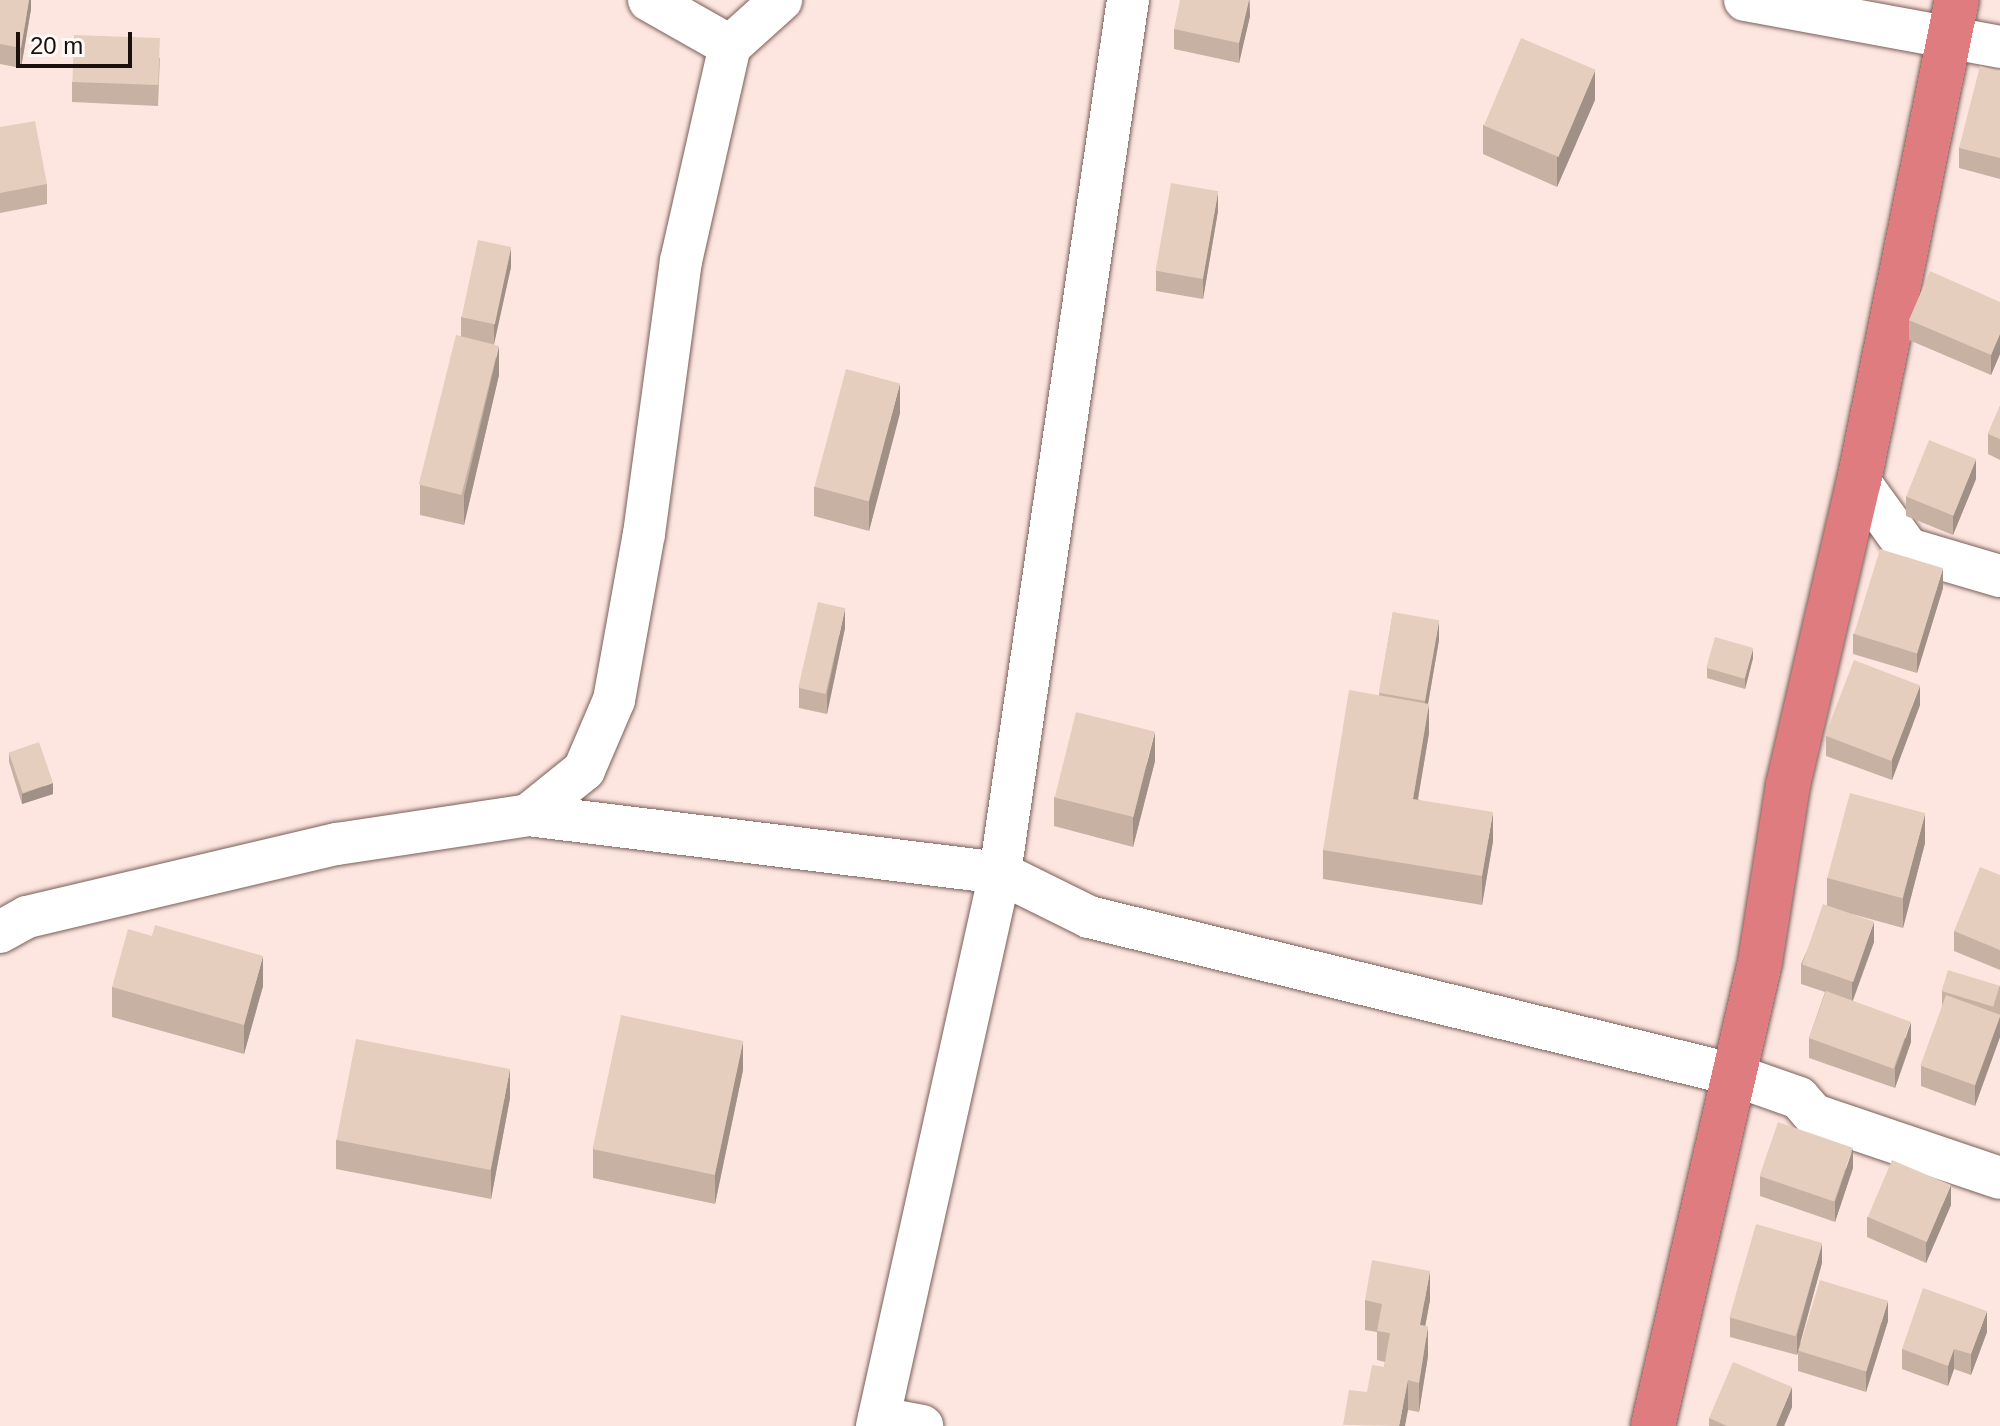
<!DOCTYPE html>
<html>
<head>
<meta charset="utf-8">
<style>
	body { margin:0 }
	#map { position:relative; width:2000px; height:1426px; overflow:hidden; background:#fee6e0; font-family:Helvetica,sans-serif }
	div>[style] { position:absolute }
	.roads { filter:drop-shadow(0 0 2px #785f58) drop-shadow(0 0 2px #785f58) }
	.minor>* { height:42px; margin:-21px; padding:0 21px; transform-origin:21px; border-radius:21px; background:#fff }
	.highway>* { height:44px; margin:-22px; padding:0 22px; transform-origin:22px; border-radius:22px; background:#df7c80 }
	.wall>* { inset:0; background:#c6b1a3 }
	.shaded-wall>* { inset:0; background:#a19085 }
	.building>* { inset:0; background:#e6cebe; transform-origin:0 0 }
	span { translate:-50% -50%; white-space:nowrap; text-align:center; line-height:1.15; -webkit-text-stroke:7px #fef8f6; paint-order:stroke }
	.scale { position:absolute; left:16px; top:32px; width:116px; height:36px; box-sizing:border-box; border:4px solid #190f0d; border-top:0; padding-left:10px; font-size:24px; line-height:28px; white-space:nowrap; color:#190f0d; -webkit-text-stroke:6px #fef8f6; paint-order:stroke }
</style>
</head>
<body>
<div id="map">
	<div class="roads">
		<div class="minor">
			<i style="left:649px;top:0;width:93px;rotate:29.6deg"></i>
			<i style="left:1745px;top:0;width:259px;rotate:10.4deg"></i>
			<i style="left:1859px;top:481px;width:84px;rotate:54.2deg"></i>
			<i style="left:1908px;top:549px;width:96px;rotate:16.4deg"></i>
			<i style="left:528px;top:815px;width:476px;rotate:7deg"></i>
			<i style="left:1000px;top:873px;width:99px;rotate:26.3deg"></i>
			<i style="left:1089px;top:917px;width:661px;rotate:13.74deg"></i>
			<i style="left:1731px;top:1074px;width:72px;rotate:19.4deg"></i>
			<i style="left:1799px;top:1098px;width:23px;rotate:49deg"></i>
			<i style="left:1814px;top:1115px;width:196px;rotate:18.7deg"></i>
			<i style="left:0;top:932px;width:31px;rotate:-29deg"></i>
			<i style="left:27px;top:917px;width:318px;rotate:-13.3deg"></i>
			<i style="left:337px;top:844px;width:193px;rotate:-8.6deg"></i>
			<i style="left:528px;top:815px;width:72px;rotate:-38.8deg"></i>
			<i style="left:584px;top:770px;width:76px;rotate:-66.8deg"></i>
			<i style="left:614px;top:700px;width:169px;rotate:-79.8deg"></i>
			<i style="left:644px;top:534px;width:275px;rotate:-82.3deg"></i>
			<i style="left:681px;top:261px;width:221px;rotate:-77.2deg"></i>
			<i style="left:730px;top:46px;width:69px;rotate:-42deg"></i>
			<i style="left:879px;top:1418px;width:44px;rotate:10.5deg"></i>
			<i style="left:877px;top:1426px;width:567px;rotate:-77.46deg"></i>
			<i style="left:1000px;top:873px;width:882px;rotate:-81.66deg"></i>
		</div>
		<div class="highway">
			<i style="left:1653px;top:1426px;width:476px;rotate:-77deg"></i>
			<i style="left:1760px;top:962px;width:179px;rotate:-81deg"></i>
			<i style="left:1788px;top:785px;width:312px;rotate:-76.9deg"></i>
			<i style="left:1859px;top:481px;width:491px;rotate:-78.5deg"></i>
		</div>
	</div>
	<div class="wall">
		<i style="clip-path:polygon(0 0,31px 0,31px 9px,21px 68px,0 64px)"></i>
		<i style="clip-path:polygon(1250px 0,1250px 16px,1239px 63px,1174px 49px,1174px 29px)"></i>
		<i style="clip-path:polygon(160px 58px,158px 106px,72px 102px,72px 82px)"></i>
		<i style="clip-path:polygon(2000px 72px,2000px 179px,1959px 168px,1959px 148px)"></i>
		<i style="clip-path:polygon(1595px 100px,1557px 187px,1483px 154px,1483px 125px)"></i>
		<i style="clip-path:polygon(0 127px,47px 184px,47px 204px,0 213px)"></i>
		<i style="clip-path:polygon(1218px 211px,1203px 299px,1156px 291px,1156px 271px)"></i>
		<i style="clip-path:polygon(511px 267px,494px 344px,499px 375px,464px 525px,420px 515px,420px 485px,461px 336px,461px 317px)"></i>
		<i style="clip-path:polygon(2000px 302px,2000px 354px,1991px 375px,1909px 340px,1909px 320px)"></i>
		<i style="clip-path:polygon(2000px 406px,2000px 460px,1988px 454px,1988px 434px)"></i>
		<i style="clip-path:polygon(900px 413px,869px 531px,814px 516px,814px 487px)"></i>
		<i style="clip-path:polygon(1976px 479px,1953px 535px,1906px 516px,1906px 496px)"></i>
		<i style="clip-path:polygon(1943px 588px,1917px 673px,1853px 654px,1853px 634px)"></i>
		<i style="clip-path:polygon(1393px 612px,1439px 640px,1428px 704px,1429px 733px,1418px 799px,1493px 841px,1482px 905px,1323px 879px,1323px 850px,1379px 695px)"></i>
		<i style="clip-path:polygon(845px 628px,827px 714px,799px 708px,799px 688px)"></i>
		<i style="clip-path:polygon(1753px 658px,1745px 689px,1707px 678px,1707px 668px)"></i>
		<i style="clip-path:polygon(1920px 705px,1892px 780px,1826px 756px,1826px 736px)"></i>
		<i style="clip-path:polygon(9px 752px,53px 794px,22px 804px,9px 762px)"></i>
		<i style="clip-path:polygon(1155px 761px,1133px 847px,1054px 826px,1054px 797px)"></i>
		<i style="clip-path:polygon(1925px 843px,1903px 928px,1852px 914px,1874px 942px,1853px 1001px,1911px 1042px,1895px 1088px,1809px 1058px,1809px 1038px,1825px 992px,1801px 984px,1801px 964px,1827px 905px,1827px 878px)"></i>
		<i style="clip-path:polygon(2000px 875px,2000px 970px,1954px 951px,1954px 931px)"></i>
		<i style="clip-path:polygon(263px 986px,244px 1054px,112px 1017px,112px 987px)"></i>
		<i style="clip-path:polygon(2000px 986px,2000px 1037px,1975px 1106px,1921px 1086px,1921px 1066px,1942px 1008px,1942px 991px)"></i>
		<i style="clip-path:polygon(743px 1070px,715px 1204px,593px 1178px,593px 1149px)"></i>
		<i style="clip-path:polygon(510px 1098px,491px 1199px,336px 1169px,336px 1140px)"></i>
		<i style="clip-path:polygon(1853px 1168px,1835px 1222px,1760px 1196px,1760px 1176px)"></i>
		<i style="clip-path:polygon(1951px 1205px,1926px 1263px,1867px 1237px,1867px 1217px)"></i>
		<i style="clip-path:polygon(1822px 1263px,1800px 1343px,1888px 1321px,1866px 1392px,1798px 1371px,1798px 1352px,1797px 1355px,1730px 1337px,1730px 1317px)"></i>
		<i style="clip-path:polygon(1365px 1300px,1430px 1300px,1425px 1326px,1428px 1356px,1419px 1412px,1408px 1410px,1367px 1392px,1384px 1367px,1385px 1362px,1377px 1360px,1377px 1332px,1365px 1330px)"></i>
		<i style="clip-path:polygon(1987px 1332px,1971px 1375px,1954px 1369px,1948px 1386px,1902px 1369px,1902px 1349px)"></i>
		<i style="clip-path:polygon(1792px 1407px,1784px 1426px,1709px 1426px,1709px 1418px)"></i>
	</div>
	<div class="shaded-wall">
		<i style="clip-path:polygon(29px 0,31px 0,31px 9px,21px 68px,21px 48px)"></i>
		<i style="clip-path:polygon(1249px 0,1250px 16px,1239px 63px,1239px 43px)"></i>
		<i style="clip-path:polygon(1595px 70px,1595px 100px,1557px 187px,1557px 157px)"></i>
		<i style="clip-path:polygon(1218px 191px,1218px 211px,1203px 299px,1203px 279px)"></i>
		<i style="clip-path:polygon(511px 247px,511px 267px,494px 344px,494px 324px)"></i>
		<i style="clip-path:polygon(2000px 334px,2000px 354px,1991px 375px,1991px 355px)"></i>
		<i style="clip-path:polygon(499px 346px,499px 375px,464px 525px,464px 495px)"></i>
		<i style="clip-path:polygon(900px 383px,900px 413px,869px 531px,869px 502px)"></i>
		<i style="clip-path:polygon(1976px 459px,1976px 479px,1953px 535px,1953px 515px)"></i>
		<i style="clip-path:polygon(1943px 568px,1943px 588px,1917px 673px,1917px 653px)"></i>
		<i style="clip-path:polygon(845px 608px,845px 628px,827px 714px,827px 694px)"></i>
		<i style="clip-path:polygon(1439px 620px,1439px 640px,1425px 721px,1425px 701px)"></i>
		<i style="clip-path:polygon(1753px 648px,1753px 658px,1745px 689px,1745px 678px)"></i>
		<i style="clip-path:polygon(1920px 685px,1920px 705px,1892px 780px,1892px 760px)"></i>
		<i style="clip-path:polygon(1429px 704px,1429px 733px,1413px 828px,1413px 799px)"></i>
		<i style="clip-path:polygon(1155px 732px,1155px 761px,1133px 847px,1133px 818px)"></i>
		<i style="clip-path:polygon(53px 783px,53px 794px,22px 804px,22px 794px)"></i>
		<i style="clip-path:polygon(1493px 812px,1493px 841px,1482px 905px,1482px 876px)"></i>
		<i style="clip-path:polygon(1925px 813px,1925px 843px,1903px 928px,1903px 898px)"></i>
		<i style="clip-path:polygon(1874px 922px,1874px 942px,1852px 1002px,1852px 982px)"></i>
		<i style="clip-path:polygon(263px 956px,263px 986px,244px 1054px,244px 1025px)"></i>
		<i style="clip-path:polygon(2000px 1017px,2000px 1037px,1975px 1106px,1975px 1086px)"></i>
		<i style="clip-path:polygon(1911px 1022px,1911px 1042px,1895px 1088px,1895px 1068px)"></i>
		<i style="clip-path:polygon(743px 1040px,743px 1070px,715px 1204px,715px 1174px)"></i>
		<i style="clip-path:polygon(510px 1068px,510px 1098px,491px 1199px,491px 1170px)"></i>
		<i style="clip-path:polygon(1853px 1148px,1853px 1168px,1835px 1222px,1835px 1202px)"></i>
		<i style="clip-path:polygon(1951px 1185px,1951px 1205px,1926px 1263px,1926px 1243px)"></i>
		<i style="clip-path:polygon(1822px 1243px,1822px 1263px,1797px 1355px,1797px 1335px)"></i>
		<i style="clip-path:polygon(1430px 1271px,1430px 1300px,1420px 1354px,1420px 1325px)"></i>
		<i style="clip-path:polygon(1888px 1301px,1888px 1321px,1866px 1392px,1866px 1372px)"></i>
		<i style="clip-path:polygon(1987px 1311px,1987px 1332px,1971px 1375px,1971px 1354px)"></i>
		<i style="clip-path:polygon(1428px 1326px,1428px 1356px,1419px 1412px,1419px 1383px)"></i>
		<i style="clip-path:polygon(1954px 1349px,1954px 1369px,1948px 1386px,1948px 1366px)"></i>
		<i style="clip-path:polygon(1408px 1380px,1408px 1410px,1405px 1426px,1399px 1426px)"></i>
		<i style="clip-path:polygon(1792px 1387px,1792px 1407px,1784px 1426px,1776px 1426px)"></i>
	</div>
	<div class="building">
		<i style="clip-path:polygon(0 0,29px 0,21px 48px,0 44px)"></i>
		<i style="clip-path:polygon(1180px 0,1249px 0,1239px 43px,1174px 29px)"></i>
		<i style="left:74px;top:35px;width:86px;height:47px;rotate:2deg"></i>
		<i style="left:1521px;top:38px;width:81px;height:95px;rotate:23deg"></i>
		<i style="clip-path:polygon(1980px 66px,2000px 72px,2000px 158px,1959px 148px)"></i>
		<i style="clip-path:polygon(35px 121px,47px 184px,0 193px,0 127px)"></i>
		<i style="left:1171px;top:183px;width:48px;height:89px;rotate:10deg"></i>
		<i style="left:478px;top:240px;width:34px;height:79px;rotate:12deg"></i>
		<i style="clip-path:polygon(1930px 271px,2000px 302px,2000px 334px,1991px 355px,1909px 320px)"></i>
		<i style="left:456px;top:335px;width:44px;height:154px;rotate:14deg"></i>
		<i style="left:846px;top:369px;width:56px;height:122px;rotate:15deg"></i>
		<i style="clip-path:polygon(2000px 406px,2000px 439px,1988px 434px)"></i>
		<i style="left:1929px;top:440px;width:51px;height:61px;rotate:22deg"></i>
		<i style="left:1880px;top:549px;width:66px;height:89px;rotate:17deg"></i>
		<i style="left:818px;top:602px;width:28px;height:88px;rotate:13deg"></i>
		<i style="left:1393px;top:612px;width:47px;height:82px;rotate:10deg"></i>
		<i style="left:1715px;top:637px;width:40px;height:32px;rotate:16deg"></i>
		<i style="left:1854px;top:660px;width:71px;height:81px;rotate:21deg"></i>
		<i style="clip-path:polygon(1349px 690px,1429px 704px,1413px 799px,1493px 812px,1482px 876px,1323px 850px)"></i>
		<i style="left:1076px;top:712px;width:81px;height:88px;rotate:14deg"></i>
		<i style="left:39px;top:742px;width:43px;height:32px;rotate:71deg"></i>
		<i style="left:1850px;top:793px;width:78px;height:88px;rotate:15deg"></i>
		<i style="clip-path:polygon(1980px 867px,2000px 875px,2000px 950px,1954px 931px)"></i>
		<i style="left:1823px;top:904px;width:54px;height:64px;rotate:19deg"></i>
		<i style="clip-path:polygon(155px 925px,263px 956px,244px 1025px,112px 987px,128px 929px,152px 936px)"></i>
		<i style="left:1948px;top:970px;width:54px;height:22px;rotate:17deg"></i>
		<i style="left:1826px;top:991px;width:90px;height:50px;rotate:20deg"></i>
		<i style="left:1946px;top:995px;width:58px;height:75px;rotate:20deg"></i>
		<i style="left:621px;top:1015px;width:125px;height:137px;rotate:12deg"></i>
		<i style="left:356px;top:1039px;width:157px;height:103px;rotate:11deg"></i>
		<i style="left:1778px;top:1122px;width:79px;height:57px;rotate:19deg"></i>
		<i style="left:1892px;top:1160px;width:64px;height:62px;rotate:23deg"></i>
		<i style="left:1756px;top:1224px;width:69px;height:97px;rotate:16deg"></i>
		<i style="clip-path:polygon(1372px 1260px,1430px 1271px,1420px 1325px,1428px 1326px,1419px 1383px,1408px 1380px,1399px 1426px,1343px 1425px,1349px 1390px,1367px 1392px,1372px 1365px,1384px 1367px,1390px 1333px,1377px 1331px,1382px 1304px,1365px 1300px)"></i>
		<i style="left:1820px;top:1280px;width:71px;height:74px;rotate:17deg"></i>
		<i style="clip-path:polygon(1923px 1288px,1987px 1311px,1971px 1354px,1954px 1349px,1948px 1366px,1902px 1349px)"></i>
		<i style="clip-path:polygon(1733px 1362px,1792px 1387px,1776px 1426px,1727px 1426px,1709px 1418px)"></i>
	</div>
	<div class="scale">20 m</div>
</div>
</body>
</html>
